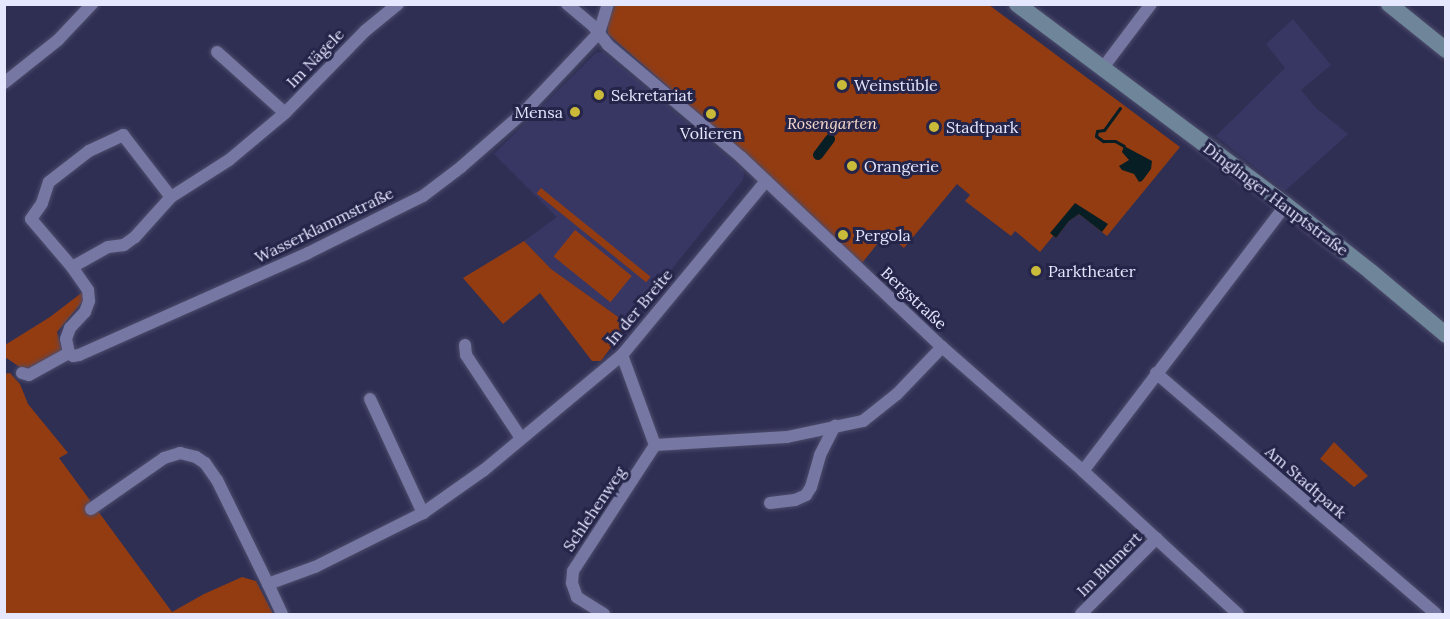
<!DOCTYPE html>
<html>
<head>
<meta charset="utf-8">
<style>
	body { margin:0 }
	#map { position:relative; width:1450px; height:619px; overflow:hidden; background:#2f2f54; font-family:Lora,serif }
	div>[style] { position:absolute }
	.built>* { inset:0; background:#383764 }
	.green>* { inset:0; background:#933c11; transform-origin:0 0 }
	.water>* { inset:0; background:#071e25 }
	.stream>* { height:3px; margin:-1.5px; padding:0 1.5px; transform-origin:1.5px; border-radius:1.5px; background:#071e25 }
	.canal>* { height:10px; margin:-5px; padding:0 5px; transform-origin:5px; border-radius:5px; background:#071e25 }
	.roads { filter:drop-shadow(0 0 2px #4d4c6c) drop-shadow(0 0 2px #4d4c6c) }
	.street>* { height:12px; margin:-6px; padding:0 6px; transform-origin:6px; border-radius:6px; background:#7677a2 }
	.secondary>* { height:16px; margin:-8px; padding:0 8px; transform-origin:8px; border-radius:8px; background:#6f869a }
	.dots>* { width:16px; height:16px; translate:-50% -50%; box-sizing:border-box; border:3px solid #252449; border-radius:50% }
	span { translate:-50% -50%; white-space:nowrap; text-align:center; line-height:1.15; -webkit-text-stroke:6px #252449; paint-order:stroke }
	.street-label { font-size:16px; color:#e5e7ff }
	.poi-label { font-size:16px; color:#e5e7ff }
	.left { translate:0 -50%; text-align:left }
	.right { translate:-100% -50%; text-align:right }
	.park-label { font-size:16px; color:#f8dace; font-style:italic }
	.frame { position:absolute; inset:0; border:6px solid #e5e7ff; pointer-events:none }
</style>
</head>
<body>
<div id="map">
	<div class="built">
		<i style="clip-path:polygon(1293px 19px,1331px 65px,1301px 90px,1316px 108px,1348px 134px,1285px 191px,1216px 136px,1285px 68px,1266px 44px)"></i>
		<i style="clip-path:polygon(603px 52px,743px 170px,744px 175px,743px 180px,628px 324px,551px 269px,524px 241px,557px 217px,494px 154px,596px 53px)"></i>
	</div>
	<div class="green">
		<i style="clip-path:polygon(615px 5px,989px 5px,1180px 147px,1107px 236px,1079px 214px,1069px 221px,1056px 238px,1053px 236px,1040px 252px,1015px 231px,1011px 236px,965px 201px,970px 195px,957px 184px,904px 248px,886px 233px,862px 263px,746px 155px,608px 34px,607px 23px)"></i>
		<i style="left:541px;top:188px;width:141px;height:7px;rotate:39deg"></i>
		<i style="left:575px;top:230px;width:73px;height:34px;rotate:39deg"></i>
		<i style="clip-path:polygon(524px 241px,551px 269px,628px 324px,601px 361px,592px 361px,540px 293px,503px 324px,463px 278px)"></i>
		<i style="clip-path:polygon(84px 291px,82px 302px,57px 332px,62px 351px,24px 370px,5px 357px,5px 345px,50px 317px)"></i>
		<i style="clip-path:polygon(10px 373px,20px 384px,28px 404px,68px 453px,59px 458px,172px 612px,204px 594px,242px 577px,256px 581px,273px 614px,5px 614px,4px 374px)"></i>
		<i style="clip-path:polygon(1334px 442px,1368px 476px,1354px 487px,1320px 459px)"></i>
	</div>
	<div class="water">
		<i style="clip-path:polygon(1124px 146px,1152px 161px,1151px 169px,1142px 181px,1139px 182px,1134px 174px,1122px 170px,1119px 166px,1129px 160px,1122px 152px)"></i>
		<i style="clip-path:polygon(1075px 203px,1108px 224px,1102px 232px,1079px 214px,1069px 221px,1056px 238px,1050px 233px)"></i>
	</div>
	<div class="stream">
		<i style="left:1120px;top:108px;width:27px;rotate:126deg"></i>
		<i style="left:1104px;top:130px;width:7px;rotate:172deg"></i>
		<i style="left:1097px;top:131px;width:5px;rotate:101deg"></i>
		<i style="left:1096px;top:136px;width:9px;rotate:36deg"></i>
		<i style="left:1103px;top:141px;width:12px"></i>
		<i style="left:1115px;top:141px;width:10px;rotate:29deg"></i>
	</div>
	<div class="canal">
		<i style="left:818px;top:155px;width:20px;rotate:-53deg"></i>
	</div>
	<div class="roads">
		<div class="street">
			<i style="left:567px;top:4px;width:35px;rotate:40deg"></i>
			<i style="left:594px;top:27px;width:23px;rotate:52deg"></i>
			<i style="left:608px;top:45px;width:175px;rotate:40.1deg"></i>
			<i style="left:742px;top:158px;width:275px;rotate:43.4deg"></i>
			<i style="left:942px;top:347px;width:188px;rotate:41.3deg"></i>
			<i style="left:1083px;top:471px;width:211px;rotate:42.7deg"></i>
			<i style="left:217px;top:52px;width:91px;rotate:41.9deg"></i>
			<i style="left:1102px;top:69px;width:81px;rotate:-53deg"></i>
			<i style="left:4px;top:83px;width:69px;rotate:-38.5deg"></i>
			<i style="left:58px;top:40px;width:50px;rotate:-46.6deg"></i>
			<i style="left:171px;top:197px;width:69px;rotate:-32.5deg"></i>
			<i style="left:229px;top:160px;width:73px;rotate:-40deg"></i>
			<i style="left:285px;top:113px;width:115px;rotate:-45.7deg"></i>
			<i style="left:365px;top:31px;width:43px;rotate:-39.3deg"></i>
			<i style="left:465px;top:345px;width:10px;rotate:84deg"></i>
			<i style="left:466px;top:355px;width:100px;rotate:56.5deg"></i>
			<i style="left:69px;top:353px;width:14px;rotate:-102deg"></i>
			<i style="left:66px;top:339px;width:12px;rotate:-70deg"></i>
			<i style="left:70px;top:328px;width:22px;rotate:-47deg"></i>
			<i style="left:85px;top:312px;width:12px;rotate:-70deg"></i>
			<i style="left:89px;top:301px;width:11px;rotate:-95deg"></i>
			<i style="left:88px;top:290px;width:28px;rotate:-125deg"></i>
			<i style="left:72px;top:267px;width:63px;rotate:-130.5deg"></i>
			<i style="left:31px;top:219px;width:19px;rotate:-55deg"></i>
			<i style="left:42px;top:203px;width:22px;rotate:-72deg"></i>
			<i style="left:49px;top:182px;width:51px;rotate:-37.8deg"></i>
			<i style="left:89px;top:151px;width:38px;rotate:-25deg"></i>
			<i style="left:123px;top:135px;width:78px;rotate:52.3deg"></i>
			<i style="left:171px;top:197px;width:54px;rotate:132deg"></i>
			<i style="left:135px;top:237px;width:14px;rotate:144deg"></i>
			<i style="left:124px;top:245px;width:16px;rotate:173deg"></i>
			<i style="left:108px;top:247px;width:41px;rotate:150.9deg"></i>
			<i style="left:622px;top:355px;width:96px;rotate:69.9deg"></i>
			<i style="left:22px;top:373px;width:7px;rotate:16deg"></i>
			<i style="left:29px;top:375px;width:46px;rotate:-28.8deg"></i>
			<i style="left:69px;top:353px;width:5px;rotate:37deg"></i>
			<i style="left:73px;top:356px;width:6px;rotate:-9deg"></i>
			<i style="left:79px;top:355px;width:251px;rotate:-24deg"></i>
			<i style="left:308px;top:253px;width:128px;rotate:-26.4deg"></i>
			<i style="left:423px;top:196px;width:48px;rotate:-37.3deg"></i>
			<i style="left:461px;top:167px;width:82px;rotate:-41.1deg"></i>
			<i style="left:523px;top:113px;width:110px;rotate:-46.5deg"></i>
			<i style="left:599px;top:33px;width:30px;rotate:-73deg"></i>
			<i style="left:1156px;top:373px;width:369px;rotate:40.7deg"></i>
			<i style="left:370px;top:399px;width:126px;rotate:65.1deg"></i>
			<i style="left:1083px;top:471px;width:335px;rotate:-52.7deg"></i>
			<i style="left:770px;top:503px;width:25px;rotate:-7deg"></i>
			<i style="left:795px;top:500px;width:12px;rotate:-24deg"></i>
			<i style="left:806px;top:495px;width:9px;rotate:-58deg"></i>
			<i style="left:811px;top:487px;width:33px;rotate:-74deg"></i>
			<i style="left:820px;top:455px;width:33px;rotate:-63deg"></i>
			<i style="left:91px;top:509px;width:89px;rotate:-34.9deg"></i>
			<i style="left:164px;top:458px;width:17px;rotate:-17deg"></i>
			<i style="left:180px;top:453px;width:16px;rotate:14deg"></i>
			<i style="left:196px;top:457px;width:11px;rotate:34deg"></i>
			<i style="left:205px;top:463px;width:21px;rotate:55deg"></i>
			<i style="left:217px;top:480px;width:116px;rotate:63.9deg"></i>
			<i style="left:282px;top:614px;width:33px;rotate:-115deg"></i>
			<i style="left:268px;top:584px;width:50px;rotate:-19.9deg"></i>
			<i style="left:315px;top:567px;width:121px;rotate:-26.6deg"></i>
			<i style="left:423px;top:513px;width:75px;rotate:-35.2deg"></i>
			<i style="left:484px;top:470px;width:180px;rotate:-39.8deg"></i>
			<i style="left:622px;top:355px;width:226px;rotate:-50.4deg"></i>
			<i style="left:604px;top:614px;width:32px;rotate:-148deg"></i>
			<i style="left:577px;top:597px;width:15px;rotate:-110deg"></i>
			<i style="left:572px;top:583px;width:12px;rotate:-85deg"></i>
			<i style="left:573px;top:571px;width:150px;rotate:-56.9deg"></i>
			<i style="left:655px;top:445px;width:132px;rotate:-3.5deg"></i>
			<i style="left:787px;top:437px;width:78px;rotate:-11.9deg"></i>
			<i style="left:863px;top:421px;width:43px;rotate:-38.5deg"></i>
			<i style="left:897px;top:394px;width:65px;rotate:-46.2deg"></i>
			<i style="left:1081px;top:614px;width:107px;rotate:-45deg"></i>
		</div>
		<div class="secondary">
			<i style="left:1017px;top:4px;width:336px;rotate:36.8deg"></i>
			<i style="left:1286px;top:205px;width:108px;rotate:38.2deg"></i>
			<i style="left:1371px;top:272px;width:98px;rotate:40deg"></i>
			<i style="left:1389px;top:4px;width:73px;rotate:38.9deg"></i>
		</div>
	</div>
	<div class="dots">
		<i style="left:842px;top:85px;background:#c9ba3a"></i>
		<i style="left:599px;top:95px;background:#c9ba3a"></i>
		<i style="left:575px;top:112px;background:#c9ba3a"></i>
		<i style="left:711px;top:114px;background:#c9ba3a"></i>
		<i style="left:934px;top:127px;background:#c9ba3a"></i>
		<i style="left:852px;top:166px;background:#c9ba3a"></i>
		<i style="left:843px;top:235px;background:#c9ba3a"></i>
		<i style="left:1036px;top:271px;background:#c9ba3a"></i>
	</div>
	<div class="street-label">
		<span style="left:315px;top:58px;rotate:-46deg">Im Nägele</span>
		<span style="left:1276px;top:199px;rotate:37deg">Dinglinger Hauptstraße</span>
		<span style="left:324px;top:225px;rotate:-26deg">Wasserklammstraße</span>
		<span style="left:914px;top:298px;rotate:43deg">Bergstraße</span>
		<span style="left:639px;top:307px;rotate:-50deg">In der Breite</span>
		<span style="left:1306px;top:482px;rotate:41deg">Am Stadtpark</span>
		<span style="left:594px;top:509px;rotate:-56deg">Schlehenweg</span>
		<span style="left:1109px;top:564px;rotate:-45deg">Im Blumert</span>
	</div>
	<div class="poi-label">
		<span class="left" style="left:854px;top:85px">Weinstüble</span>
		<span class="left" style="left:611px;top:95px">Sekretariat</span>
		<span class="right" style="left:563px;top:112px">Mensa</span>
		<span class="left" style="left:946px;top:127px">Stadtpark</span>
		<span style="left:711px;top:133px">Volieren</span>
		<span class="left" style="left:864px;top:166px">Orangerie</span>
		<span class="left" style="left:855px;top:235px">Pergola</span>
		<span class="left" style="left:1048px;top:271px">Parktheater</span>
	</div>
	<div class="park-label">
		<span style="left:832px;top:123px">Rosengarten</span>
	</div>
	<div class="frame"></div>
</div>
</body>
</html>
